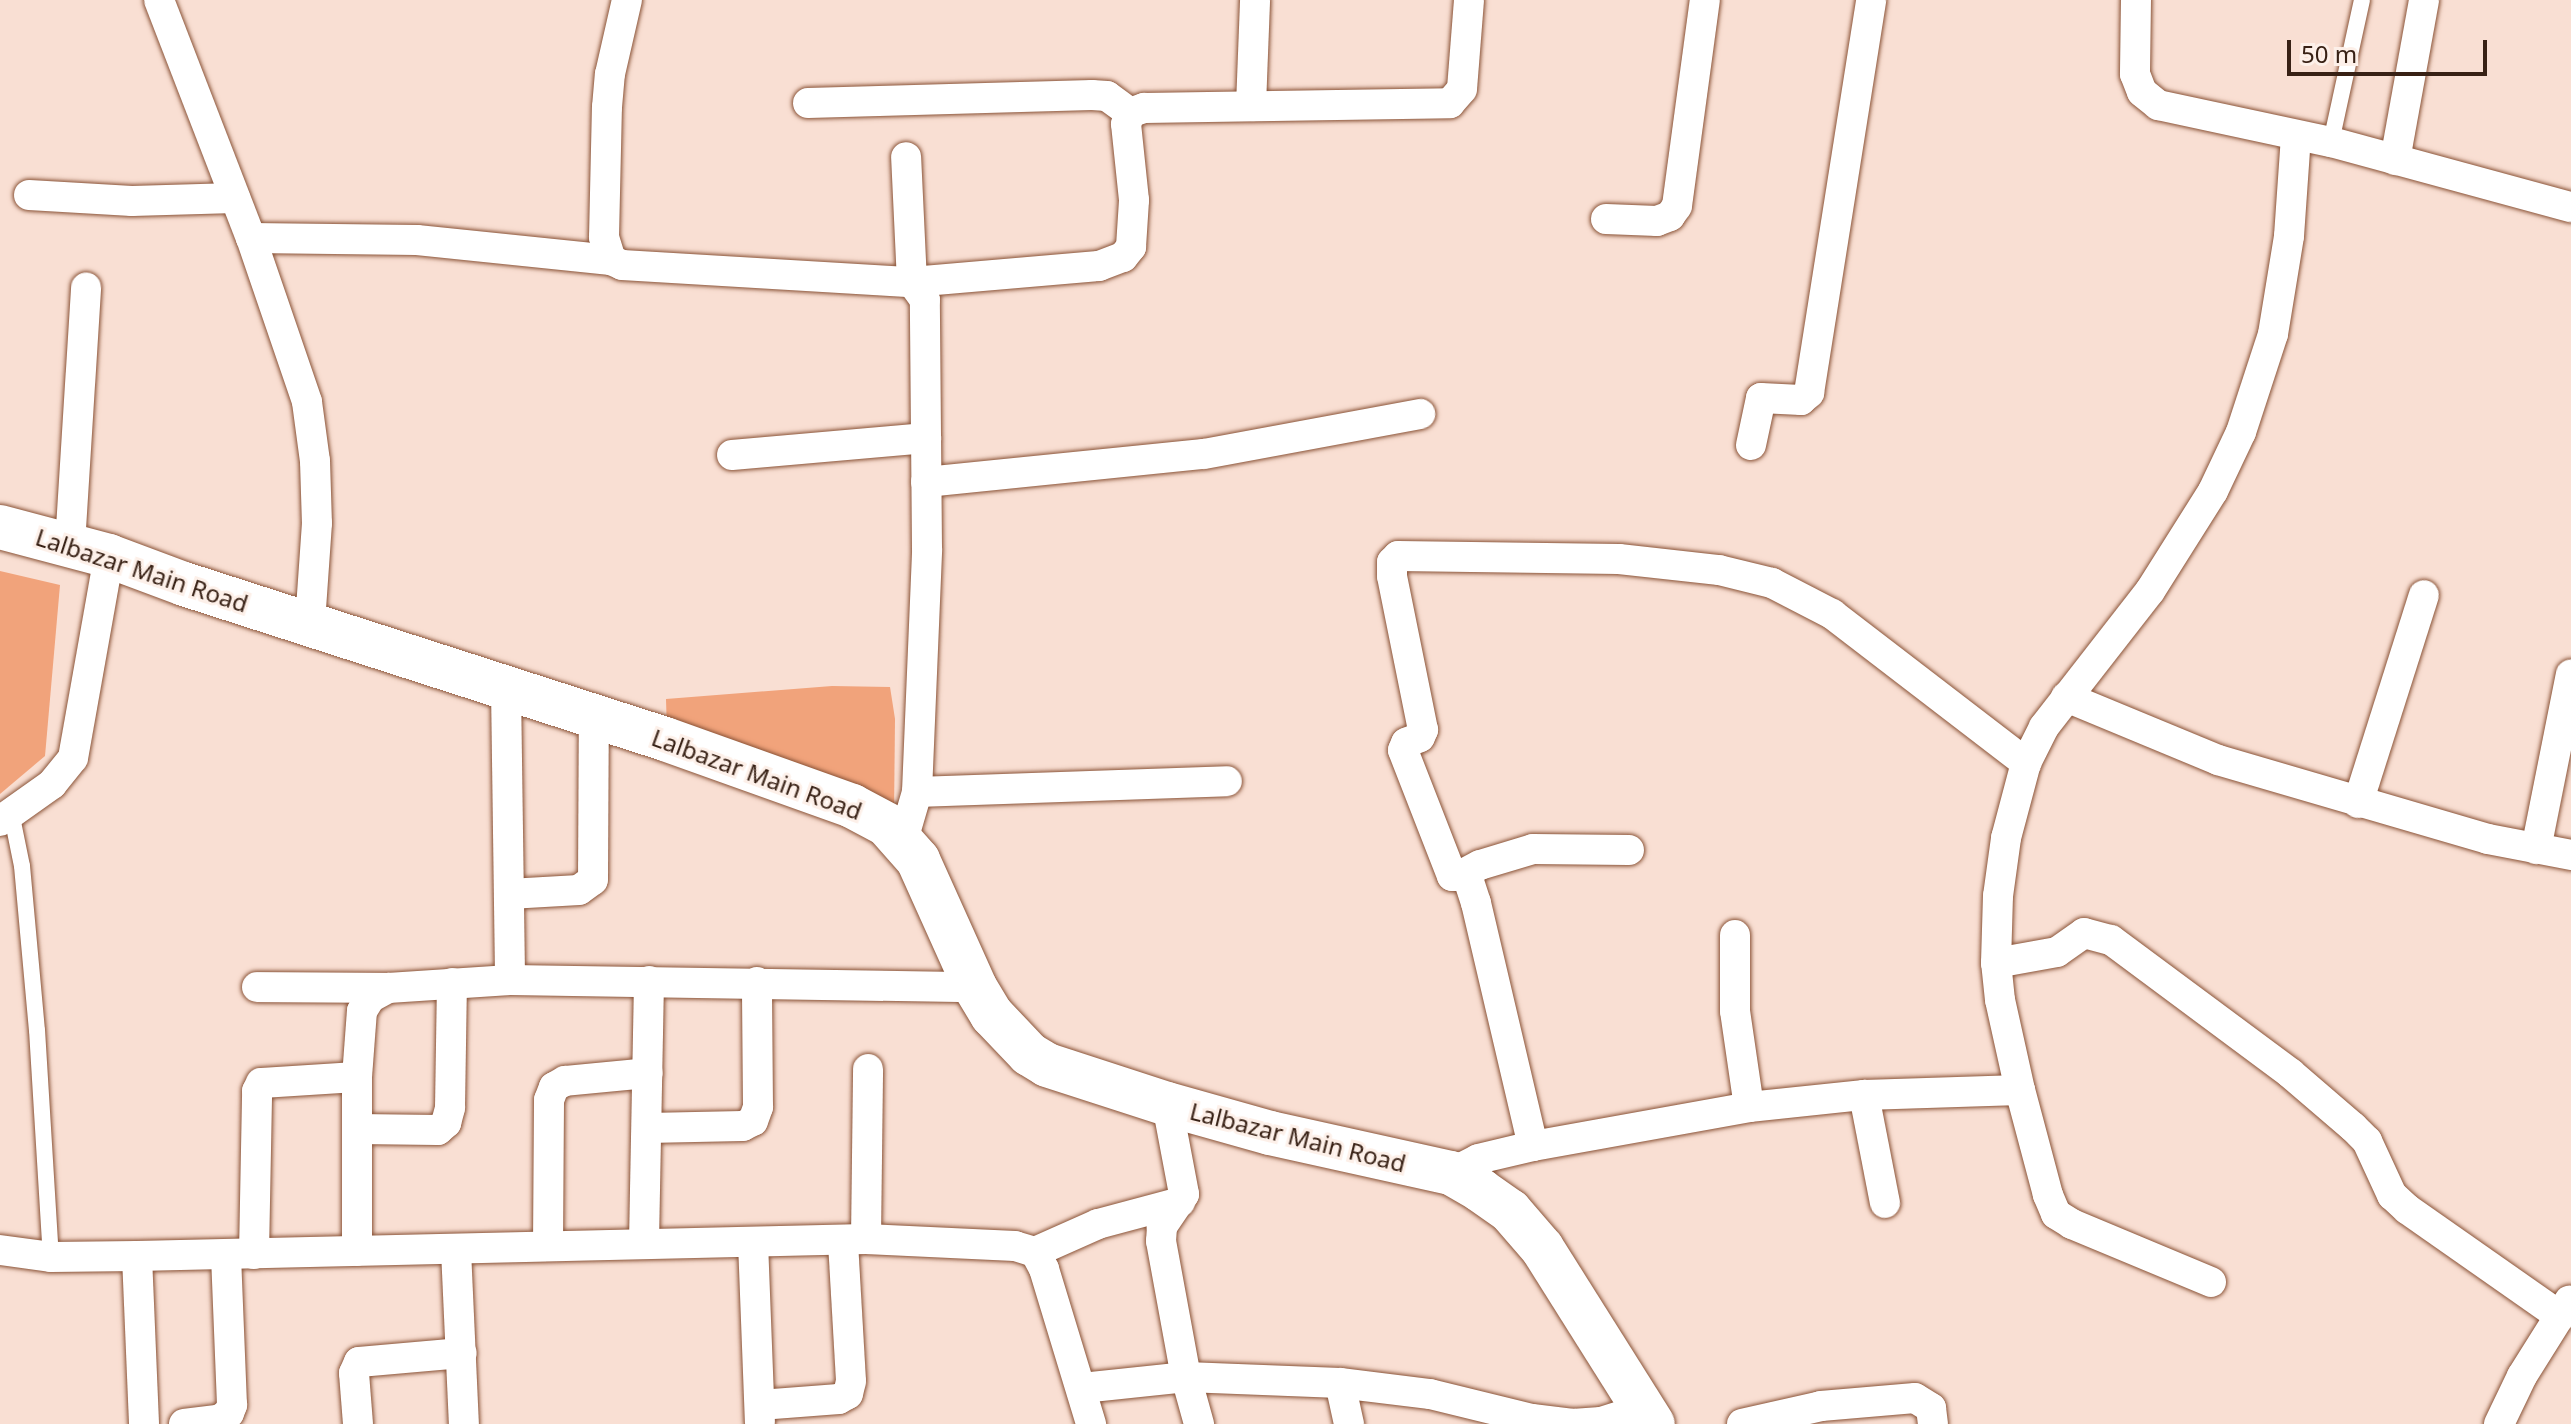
<!DOCTYPE html>
<html>
<head>
<meta charset="utf-8">
<style>
	body { margin:0 }
	#map { position:relative; width:2571px; height:1424px; overflow:hidden; background:#f9dfd3; font-family:"Noto Sans",sans-serif }
	div>[style] { position:absolute }
	.green>* { inset:0; background:#f1a37b }
	.roads { filter:drop-shadow(0 0 2px #8a5337) drop-shadow(0 0 2px #8a5337) }
	.service>* { height:16px; margin:-8px; padding:0 8px; transform-origin:8px; border-radius:8px; background:#fff }
	.minor>* { height:30px; margin:-15px; padding:0 15px; transform-origin:15px; border-radius:15px; background:#fff }
	.secondary>* { height:44px; margin:-22px; padding:0 22px; transform-origin:22px; border-radius:22px; background:#fff }
	span { translate:-50% -50%; white-space:nowrap; text-align:center; line-height:1.15; -webkit-text-stroke:6px #fdf0e9; paint-order:stroke }
	.street-label { font-size:24px; color:#382115 }
	.scale { position:absolute; left:2287px; top:40px; width:200px; height:36px; box-sizing:border-box; border:4px solid #382115; border-top:0; padding-left:10px; font-size:24px; line-height:28px; white-space:nowrap; color:#382115; -webkit-text-stroke:6px #fdf0e9; paint-order:stroke }
</style>
</head>
<body>
<div id="map">
	<div class="green">
		<i style="clip-path:polygon(0 571px,60px 585px,45px 756px,0 794px)"></i>
		<i style="clip-path:polygon(832px 686px,890px 687px,895px 719px,894px 815px,667px 732px,666px 699px)"></i>
	</div>
	<div class="roads">
		<div class="service">
			<i style="left:2331px;top:142px;width:145px;rotate:-77.7deg"></i>
			<i style="left:11px;top:812px;width:55px;rotate:78.5deg"></i>
			<i style="left:22px;top:866px;width:165px;rotate:84.8deg"></i>
			<i style="left:37px;top:1030px;width:227px;rotate:86.5deg"></i>
		</div>
		<div class="minor">
			<i style="left:159px;top:0;width:255px;rotate:68.9deg"></i>
			<i style="left:251px;top:238px;width:173px;rotate:71.1deg"></i>
			<i style="left:307px;top:402px;width:60px;rotate:82.3deg"></i>
			<i style="left:315px;top:461px;width:62px;rotate:88.2deg"></i>
			<i style="left:317px;top:523px;width:100px;rotate:94deg"></i>
			<i style="left:2136px;top:0;width:74px;rotate:90.8deg"></i>
			<i style="left:2135px;top:74px;width:19px;rotate:69deg"></i>
			<i style="left:2142px;top:92px;width:21px;rotate:39deg"></i>
			<i style="left:2158px;top:105px;width:177px;rotate:12.1deg"></i>
			<i style="left:2331px;top:142px;width:249px;rotate:15.2deg"></i>
			<i style="left:808px;top:103px;width:284px;rotate:-1.6deg"></i>
			<i style="left:1092px;top:95px;width:15px;rotate:4deg"></i>
			<i style="left:1107px;top:96px;width:29px;rotate:36deg"></i>
			<i style="left:1251px;top:106px;width:106px;rotate:-87.8deg"></i>
			<i style="left:2395px;top:160px;width:163px;rotate:-79.7deg"></i>
			<i style="left:29px;top:195px;width:103px;rotate:3.3deg"></i>
			<i style="left:132px;top:201px;width:103px;rotate:-1.7deg"></i>
			<i style="left:1606px;top:219px;width:51px;rotate:2.2deg"></i>
			<i style="left:1657px;top:221px;width:14px;rotate:-21deg"></i>
			<i style="left:1670px;top:216px;width:12px;rotate:-55deg"></i>
			<i style="left:1677px;top:206px;width:208px;rotate:-82.3deg"></i>
			<i style="left:251px;top:238px;width:166px;rotate:0.7deg"></i>
			<i style="left:417px;top:240px;width:195px;rotate:5.9deg"></i>
			<i style="left:611px;top:260px;width:12px;rotate:24deg"></i>
			<i style="left:622px;top:265px;width:290px;rotate:3.4deg"></i>
			<i style="left:912px;top:282px;width:188px;rotate:-4.9deg"></i>
			<i style="left:1099px;top:266px;width:26px;rotate:-21deg"></i>
			<i style="left:1123px;top:257px;width:13px;rotate:-51deg"></i>
			<i style="left:1131px;top:247px;width:47px;rotate:-86.3deg"></i>
			<i style="left:1134px;top:200px;width:76px;rotate:-96deg"></i>
			<i style="left:1126px;top:124px;width:12px;rotate:-70deg"></i>
			<i style="left:1130px;top:113px;width:15px;rotate:-20deg"></i>
			<i style="left:1144px;top:108px;width:306px;rotate:-0.9deg"></i>
			<i style="left:1450px;top:103px;width:18px;rotate:-49deg"></i>
			<i style="left:1462px;top:89px;width:89px;rotate:-85.5deg"></i>
			<i style="left:611px;top:260px;width:24px;rotate:-107deg"></i>
			<i style="left:604px;top:237px;width:130px;rotate:-88.7deg"></i>
			<i style="left:607px;top:107px;width:33px;rotate:-85deg"></i>
			<i style="left:610px;top:74px;width:76px;rotate:-77.1deg"></i>
			<i style="left:1751px;top:445px;width:48px;rotate:-78deg"></i>
			<i style="left:1761px;top:398px;width:40px;rotate:2.9deg"></i>
			<i style="left:1801px;top:400px;width:11px;rotate:-41deg"></i>
			<i style="left:1809px;top:393px;width:398px;rotate:-81deg"></i>
			<i style="left:732px;top:455px;width:195px;rotate:-5deg"></i>
			<i style="left:926px;top:482px;width:279px;rotate:-5.8deg"></i>
			<i style="left:1204px;top:454px;width:220px;rotate:-10.5deg"></i>
			<i style="left:70px;top:544px;width:257px;rotate:-86.4deg"></i>
			<i style="left:506px;top:688px;width:292px;rotate:89.2deg"></i>
			<i style="left:2066px;top:697px;width:165px;rotate:22.5deg"></i>
			<i style="left:2218px;top:760px;width:281px;rotate:16.3deg"></i>
			<i style="left:2488px;top:839px;width:85px;rotate:10.9deg"></i>
			<i style="left:917px;top:792px;width:310px;rotate:-2deg"></i>
			<i style="left:2358px;top:803px;width:218px;rotate:-72.4deg"></i>
			<i style="left:0;top:821px;width:64px;rotate:-35.4deg"></i>
			<i style="left:52px;top:784px;width:33px;rotate:-51deg"></i>
			<i style="left:73px;top:758px;width:205px;rotate:-79.9deg"></i>
			<i style="left:903px;top:840px;width:50px;rotate:-73.7deg"></i>
			<i style="left:917px;top:792px;width:243px;rotate:-87.6deg"></i>
			<i style="left:927px;top:549px;width:249px;rotate:-90.5deg"></i>
			<i style="left:925px;top:300px;width:22px;rotate:-126deg"></i>
			<i style="left:912px;top:282px;width:125px;rotate:-92.7deg"></i>
			<i style="left:2536px;top:849px;width:178px;rotate:-78.7deg"></i>
			<i style="left:1463px;top:874px;width:19px;rotate:-28deg"></i>
			<i style="left:1480px;top:865px;width:55px;rotate:-16.8deg"></i>
			<i style="left:1533px;top:849px;width:96px;rotate:0.6deg"></i>
			<i style="left:509px;top:894px;width:70px;rotate:-3.3deg"></i>
			<i style="left:579px;top:890px;width:17px;rotate:-36deg"></i>
			<i style="left:593px;top:880px;width:164px;rotate:-89.7deg"></i>
			<i style="left:1735px;top:935px;width:76px;rotate:90deg"></i>
			<i style="left:1735px;top:1011px;width:97px;rotate:81.7deg"></i>
			<i style="left:1996px;top:963px;width:62px;rotate:-10.2deg"></i>
			<i style="left:2057px;top:952px;width:33px;rotate:-35deg"></i>
			<i style="left:2084px;top:933px;width:28px;rotate:15deg"></i>
			<i style="left:2111px;top:940px;width:223px;rotate:36.6deg"></i>
			<i style="left:2290px;top:1073px;width:83px;rotate:40.6deg"></i>
			<i style="left:2353px;top:1127px;width:20px;rotate:45deg"></i>
			<i style="left:2367px;top:1141px;width:60px;rotate:65.2deg"></i>
			<i style="left:2392px;top:1195px;width:21px;rotate:43deg"></i>
			<i style="left:2407px;top:1209px;width:187px;rotate:35deg"></i>
			<i style="left:257px;top:987px;width:131px;rotate:0.4deg"></i>
			<i style="left:1864px;top:1095px;width:110px;rotate:79deg"></i>
			<i style="left:1167px;top:1104px;width:92px;rotate:79.3deg"></i>
			<i style="left:1184px;top:1194px;width:40px;rotate:124deg"></i>
			<i style="left:1162px;top:1227px;width:14px;rotate:94deg"></i>
			<i style="left:1161px;top:1241px;width:138px;rotate:79.6deg"></i>
			<i style="left:1186px;top:1377px;width:49px;rotate:74.5deg"></i>
			<i style="left:647px;top:1128px;width:96px;rotate:-1.2deg"></i>
			<i style="left:743px;top:1126px;width:11px;rotate:-27deg"></i>
			<i style="left:753px;top:1121px;width:15px;rotate:-70deg"></i>
			<i style="left:758px;top:1107px;width:125px;rotate:-90.5deg"></i>
			<i style="left:357px;top:1129px;width:81px;rotate:0.7deg"></i>
			<i style="left:438px;top:1130px;width:11px;rotate:-41deg"></i>
			<i style="left:446px;top:1123px;width:16px;rotate:-75deg"></i>
			<i style="left:450px;top:1108px;width:125px;rotate:-89.1deg"></i>
			<i style="left:1533px;top:1146px;width:250px;rotate:-103.2deg"></i>
			<i style="left:1476px;top:903px;width:28px;rotate:-108deg"></i>
			<i style="left:1467px;top:876px;width:15px;rotate:180deg"></i>
			<i style="left:1452px;top:876px;width:135px;rotate:-111.3deg"></i>
			<i style="left:1403px;top:750px;width:8px;rotate:-67deg"></i>
			<i style="left:1406px;top:743px;width:15px;rotate:-23deg"></i>
			<i style="left:1420px;top:737px;width:8px;rotate:-67deg"></i>
			<i style="left:1423px;top:730px;width:157px;rotate:-101.4deg"></i>
			<i style="left:1392px;top:576px;width:14px;rotate:-90deg"></i>
			<i style="left:1392px;top:562px;width:8px;rotate:-45deg"></i>
			<i style="left:1398px;top:556px;width:221px;rotate:0.8deg"></i>
			<i style="left:1619px;top:559px;width:101px;rotate:6.3deg"></i>
			<i style="left:1719px;top:570px;width:55px;rotate:13.8deg"></i>
			<i style="left:1772px;top:583px;width:68px;rotate:27.3deg"></i>
			<i style="left:1832px;top:614px;width:245px;rotate:37.5deg"></i>
			<i style="left:1451px;top:1173px;width:30px;rotate:-27deg"></i>
			<i style="left:1478px;top:1159px;width:57px;rotate:-13.3deg"></i>
			<i style="left:1533px;top:1146px;width:219px;rotate:-10.2deg"></i>
			<i style="left:1749px;top:1107px;width:116px;rotate:-6deg"></i>
			<i style="left:1864px;top:1095px;width:156px;rotate:-1.8deg"></i>
			<i style="left:866px;top:1239px;width:170px;rotate:-89.3deg"></i>
			<i style="left:644px;top:1242px;width:261px;rotate:-88.9deg"></i>
			<i style="left:753px;top:1242px;width:180px;rotate:87.8deg"></i>
			<i style="left:548px;top:1246px;width:146px;rotate:-89.6deg"></i>
			<i style="left:549px;top:1100px;width:14px;rotate:-69deg"></i>
			<i style="left:554px;top:1087px;width:13px;rotate:-29deg"></i>
			<i style="left:565px;top:1081px;width:83px;rotate:-5.5deg"></i>
			<i style="left:0;top:1250px;width:51px;rotate:7.8deg"></i>
			<i style="left:51px;top:1257px;width:86px;rotate:-0.7deg"></i>
			<i style="left:137px;top:1256px;width:729px;rotate:-1.34deg"></i>
			<i style="left:866px;top:1239px;width:149px;rotate:2.7deg"></i>
			<i style="left:1015px;top:1246px;width:21px;rotate:17deg"></i>
			<i style="left:1035px;top:1252px;width:19px;rotate:62deg"></i>
			<i style="left:1044px;top:1269px;width:162px;rotate:73.1deg"></i>
			<i style="left:456px;top:1250px;width:174px;rotate:87.4deg"></i>
			<i style="left:357px;top:1251px;width:174px;rotate:-90deg"></i>
			<i style="left:357px;top:1077px;width:66px;rotate:-85.7deg"></i>
			<i style="left:362px;top:1011px;width:15px;rotate:-58deg"></i>
			<i style="left:370px;top:998px;width:21px;rotate:-29deg"></i>
			<i style="left:388px;top:988px;width:122px;rotate:-3.8deg"></i>
			<i style="left:510px;top:980px;width:465px;rotate:0.9deg"></i>
			<i style="left:1035px;top:1252px;width:69px;rotate:-24deg"></i>
			<i style="left:1098px;top:1224px;width:85px;rotate:-15deg"></i>
			<i style="left:254px;top:1254px;width:163px;rotate:-88.9deg"></i>
			<i style="left:257px;top:1091px;width:9px;rotate:-63deg"></i>
			<i style="left:261px;top:1083px;width:96px;rotate:-3.6deg"></i>
			<i style="left:137px;top:1256px;width:168px;rotate:87.6deg"></i>
			<i style="left:2211px;top:1282px;width:151px;rotate:-157.4deg"></i>
			<i style="left:2072px;top:1224px;width:19px;rotate:-148deg"></i>
			<i style="left:2056px;top:1214px;width:21px;rotate:-113deg"></i>
			<i style="left:2048px;top:1195px;width:109px;rotate:-104.9deg"></i>
			<i style="left:2020px;top:1090px;width:92px;rotate:-102.5deg"></i>
			<i style="left:2000px;top:1000px;width:37px;rotate:-96deg"></i>
			<i style="left:1996px;top:963px;width:67px;rotate:-88.3deg"></i>
			<i style="left:1998px;top:896px;width:59px;rotate:-82.1deg"></i>
			<i style="left:2006px;top:838px;width:78px;rotate:-75.1deg"></i>
			<i style="left:2026px;top:763px;width:40px;rotate:-63.4deg"></i>
			<i style="left:2044px;top:727px;width:172px;rotate:-52.1deg"></i>
			<i style="left:2150px;top:591px;width:118px;rotate:-57.8deg"></i>
			<i style="left:2213px;top:491px;width:65px;rotate:-64.6deg"></i>
			<i style="left:2241px;top:432px;width:103px;rotate:-71.9deg"></i>
			<i style="left:2273px;top:334px;width:99px;rotate:-80.7deg"></i>
			<i style="left:2289px;top:236px;width:101px;rotate:-86deg"></i>
			<i style="left:1340px;top:1383px;width:42px;rotate:77.6deg"></i>
			<i style="left:1082px;top:1388px;width:105px;rotate:-6deg"></i>
			<i style="left:1186px;top:1377px;width:154px;rotate:2.2deg"></i>
			<i style="left:1340px;top:1383px;width:91px;rotate:7deg"></i>
			<i style="left:1430px;top:1394px;width:105px;rotate:13.8deg"></i>
			<i style="left:1532px;top:1419px;width:39px;rotate:7deg"></i>
			<i style="left:1571px;top:1424px;width:30px;rotate:-4deg"></i>
			<i style="left:1601px;top:1422px;width:43px;rotate:-17.6deg"></i>
			<i style="left:760px;top:1405px;width:79px;rotate:-4.3deg"></i>
			<i style="left:839px;top:1399px;width:10px;rotate:-29deg"></i>
			<i style="left:848px;top:1394px;width:13px;rotate:-77deg"></i>
			<i style="left:851px;top:1381px;width:140px;rotate:-93.3deg"></i>
			<i style="left:184px;top:1424px;width:35px;rotate:-7deg"></i>
			<i style="left:219px;top:1420px;width:12px;rotate:-35deg"></i>
			<i style="left:229px;top:1413px;width:9px;rotate:-69deg"></i>
			<i style="left:232px;top:1405px;width:150px;rotate:-92.3deg"></i>
			<i style="left:358px;top:1424px;width:51px;rotate:-94.5deg"></i>
			<i style="left:354px;top:1373px;width:12px;rotate:-66deg"></i>
			<i style="left:359px;top:1362px;width:103px;rotate:-5deg"></i>
			<i style="left:1742px;top:1424px;width:81px;rotate:-12.8deg"></i>
			<i style="left:1821px;top:1406px;width:94px;rotate:-4.9deg"></i>
			<i style="left:1915px;top:1398px;width:19px;rotate:32deg"></i>
			<i style="left:1931px;top:1408px;width:16px;rotate:83deg"></i>
			<i style="left:2499px;top:1424px;width:53px;rotate:-64.4deg"></i>
			<i style="left:2522px;top:1376px;width:89px;rotate:-57.9deg"></i>
		</div>
		<div class="secondary">
			<i style="left:0;top:527px;width:113px;rotate:14.9deg"></i>
			<i style="left:109px;top:556px;width:80px;rotate:20.5deg"></i>
			<i style="left:184px;top:584px;width:505px;rotate:17.86deg"></i>
			<i style="left:665px;top:739px;width:199px;rotate:19.7deg"></i>
			<i style="left:852px;top:806px;width:40px;rotate:28deg"></i>
			<i style="left:887px;top:825px;width:47px;rotate:48.5deg"></i>
			<i style="left:918px;top:860px;width:139px;rotate:65.8deg"></i>
			<i style="left:975px;top:987px;width:33px;rotate:59deg"></i>
			<i style="left:992px;top:1015px;width:54px;rotate:46.5deg"></i>
			<i style="left:1029px;top:1054px;width:21px;rotate:31deg"></i>
			<i style="left:1047px;top:1065px;width:126px;rotate:18deg"></i>
			<i style="left:1167px;top:1104px;width:107px;rotate:15.7deg"></i>
			<i style="left:1270px;top:1133px;width:185px;rotate:12.5deg"></i>
			<i style="left:1451px;top:1173px;width:34px;rotate:30deg"></i>
			<i style="left:1480px;top:1190px;width:37px;rotate:35deg"></i>
			<i style="left:1510px;top:1211px;width:49px;rotate:49.1deg"></i>
			<i style="left:1542px;top:1248px;width:208px;rotate:57.8deg"></i>
		</div>
	</div>
	<div class="street-label">
		<span style="left:142px;top:570px;rotate:18deg">Lalbazar Main Road</span>
		<span style="left:757px;top:774px;rotate:20deg">Lalbazar Main Road</span>
		<span style="left:1298px;top:1137px;rotate:14deg">Lalbazar Main Road</span>
	</div>
	<div class="scale">50 m</div>
</div>
</body>
</html>
